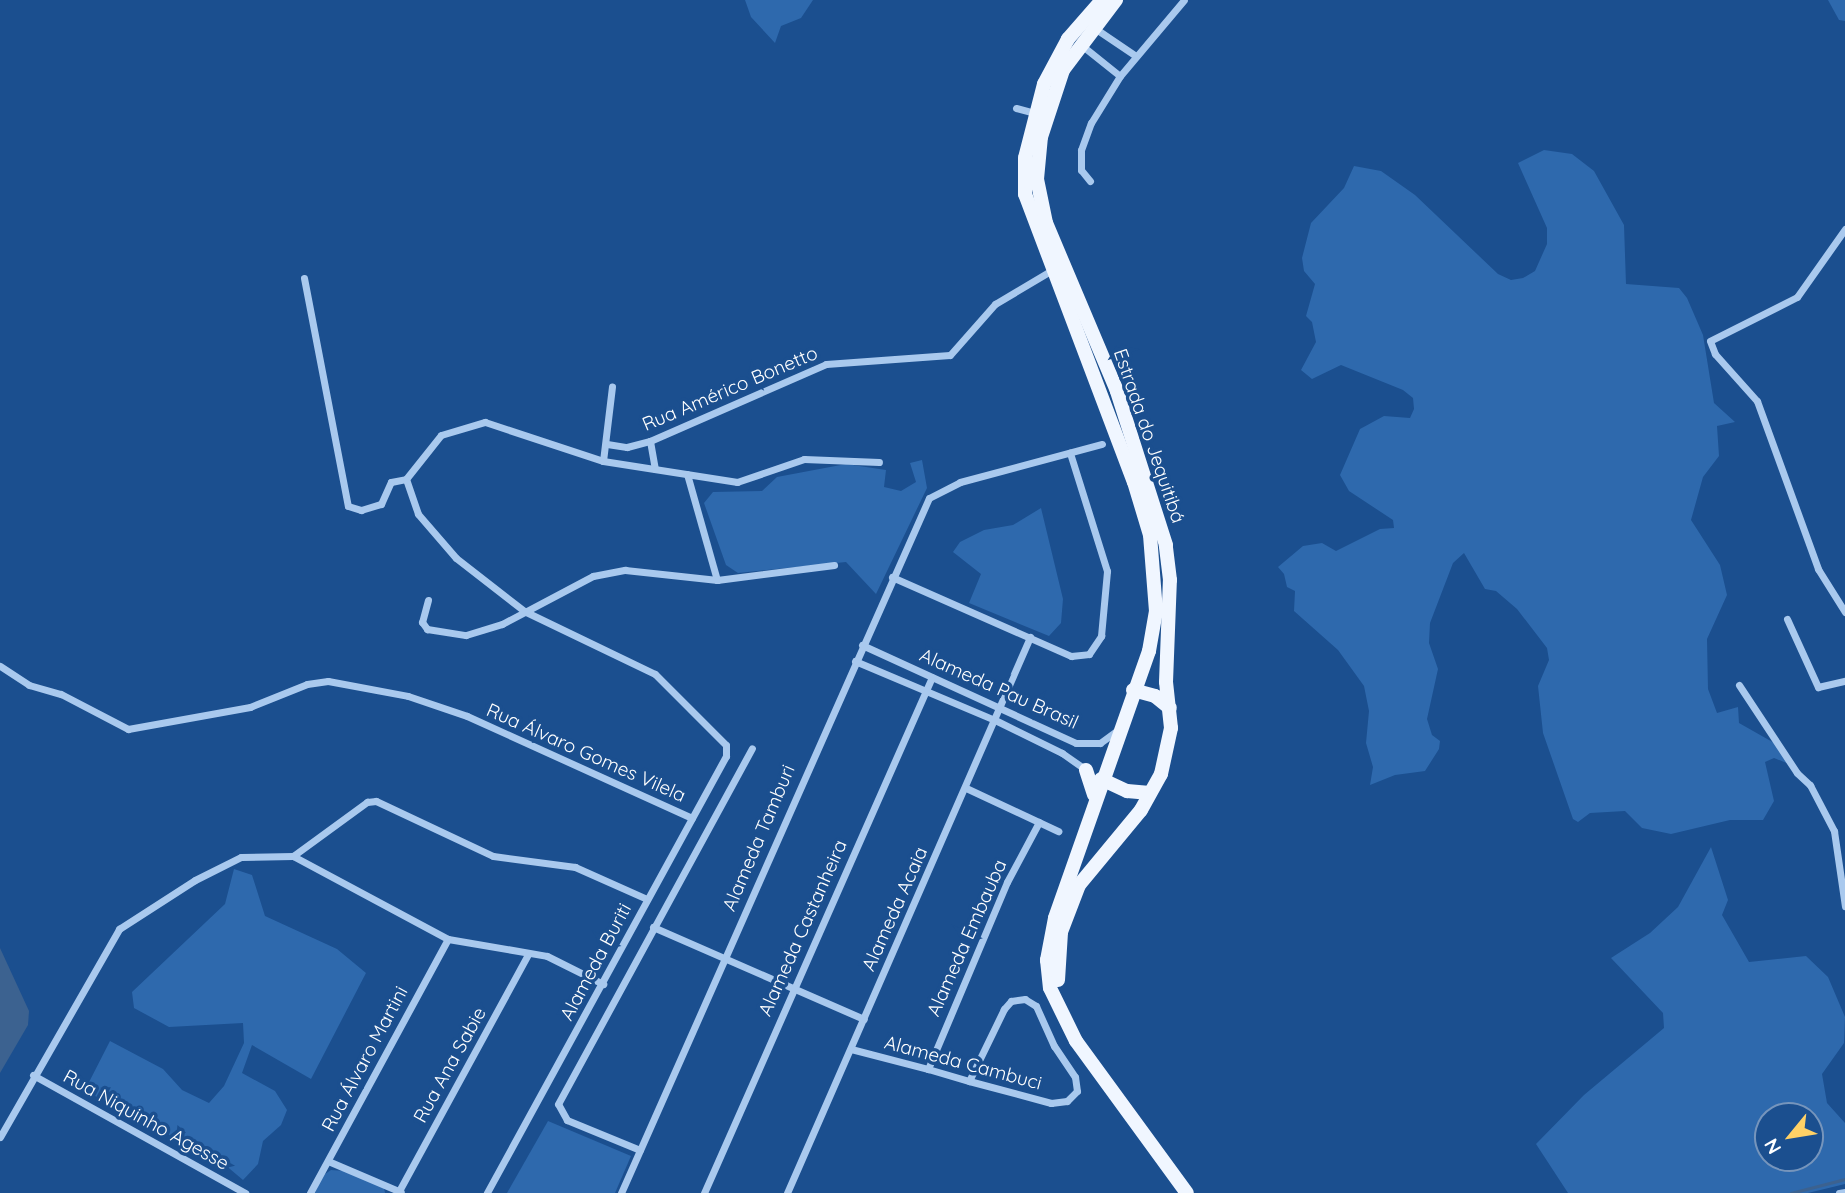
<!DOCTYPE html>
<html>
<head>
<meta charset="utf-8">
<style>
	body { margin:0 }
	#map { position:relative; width:1845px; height:1193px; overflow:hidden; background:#1b4f8f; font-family:Quicksand,sans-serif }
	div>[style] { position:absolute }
	.green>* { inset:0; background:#2e69ad }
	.water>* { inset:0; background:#3c6290 }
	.stream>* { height:2.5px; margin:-1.25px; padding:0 1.25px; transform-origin:1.25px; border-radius:1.25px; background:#3c6290 }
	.street>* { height:7px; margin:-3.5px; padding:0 3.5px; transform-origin:3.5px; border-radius:3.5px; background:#a9c9ee }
	.primary>* { height:14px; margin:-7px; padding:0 7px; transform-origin:7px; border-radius:7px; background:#f0f6ff }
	span { translate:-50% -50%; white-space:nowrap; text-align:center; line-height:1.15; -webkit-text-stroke:7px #1b4f8f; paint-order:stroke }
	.street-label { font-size:19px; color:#fff }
	.north { position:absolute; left:1754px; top:1102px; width:70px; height:70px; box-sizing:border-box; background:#1b4f8f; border:2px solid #7695bc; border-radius:50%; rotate:240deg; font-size:19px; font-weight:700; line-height:28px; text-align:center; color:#fff }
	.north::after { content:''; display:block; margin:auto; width:24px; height:32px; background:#ffd166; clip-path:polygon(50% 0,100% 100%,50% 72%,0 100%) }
</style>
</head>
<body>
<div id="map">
	<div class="green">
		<i style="clip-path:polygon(745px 0,813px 0,801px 18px,781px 26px,775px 43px,751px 17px)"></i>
		<i style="clip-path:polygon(1828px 0,1845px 0,1845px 21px,1839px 20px)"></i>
		<i style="clip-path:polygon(1544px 150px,1572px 154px,1594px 171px,1624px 225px,1626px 284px,1679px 288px,1687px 298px,1703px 335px,1714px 403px,1735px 422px,1717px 426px,1719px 456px,1703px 477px,1691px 520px,1720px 565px,1727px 595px,1707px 639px,1708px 689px,1717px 713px,1738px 707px,1739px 723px,1783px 748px,1794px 766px,1774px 758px,1765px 762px,1774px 801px,1763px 820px,1730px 820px,1671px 834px,1642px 828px,1625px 811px,1590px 813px,1578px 822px,1573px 819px,1543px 733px,1538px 686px,1549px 660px,1547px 648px,1517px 609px,1496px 591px,1485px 589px,1464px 553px,1453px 563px,1430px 623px,1429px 643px,1438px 669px,1427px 719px,1432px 735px,1440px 741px,1439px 749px,1425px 771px,1395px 775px,1370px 785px,1373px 767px,1366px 743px,1369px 711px,1364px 686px,1338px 650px,1294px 611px,1295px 591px,1287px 587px,1284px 574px,1278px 567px,1303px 546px,1322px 543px,1336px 551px,1380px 529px,1394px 528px,1393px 520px,1349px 491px,1340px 475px,1360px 429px,1384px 416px,1410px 418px,1414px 409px,1413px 398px,1403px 390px,1341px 365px,1312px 379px,1301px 370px,1316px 342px,1312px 322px,1306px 316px,1315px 284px,1304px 271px,1302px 258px,1311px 223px,1344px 188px,1354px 166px,1381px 171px,1415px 195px,1498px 274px,1511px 280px,1523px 278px,1535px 271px,1547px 244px,1547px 228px,1518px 163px)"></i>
		<i style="clip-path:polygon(922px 460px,927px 488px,876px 594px,846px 562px,738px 573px,726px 565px,704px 503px,713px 492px,762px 491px,777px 477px,846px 464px,886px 470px,884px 487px,901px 491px,916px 482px,910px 463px)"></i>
		<i style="clip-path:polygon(1041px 508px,1063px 599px,1061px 623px,1049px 636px,969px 603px,981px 574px,953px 552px,960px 542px,984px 530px,1013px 525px)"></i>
		<i style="clip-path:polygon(evenodd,1711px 847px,1728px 900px,1722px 915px,1749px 962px,1806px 956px,1828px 977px,1845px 1017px,1844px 1043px,1822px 1074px,1827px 1103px,1845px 1123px,1845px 1184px,1808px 1193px,1568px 1193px,1536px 1144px,1584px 1095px,1664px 1028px,1663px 1013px,1611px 958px,1650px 933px,1678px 907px,1711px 847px,1768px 1116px,1810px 1116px,1810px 1158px,1768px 1158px,1768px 1116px)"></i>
		<i style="clip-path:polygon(234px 869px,252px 875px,265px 916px,337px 949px,366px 973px,311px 1079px,252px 1045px,242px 1073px,275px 1091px,287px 1110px,281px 1125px,263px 1141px,258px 1164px,243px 1180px,198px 1142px,156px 1132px,85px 1090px,110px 1041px,163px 1069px,182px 1090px,209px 1103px,224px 1086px,244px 1043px,243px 1023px,169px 1027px,134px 1008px,132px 992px,225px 904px)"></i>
		<i style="clip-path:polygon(548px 1121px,631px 1156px,615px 1193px,507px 1193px)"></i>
		<i style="clip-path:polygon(331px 1170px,345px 1171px,384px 1188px,385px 1193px,315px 1193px,322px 1176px)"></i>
	</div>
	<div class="water">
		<i style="clip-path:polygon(0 948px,29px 1011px,28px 1025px,0 1073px)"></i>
	</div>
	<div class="stream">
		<i style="left:1791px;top:1193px;width:56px;rotate:-14.5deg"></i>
	</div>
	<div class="street">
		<i style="left:1093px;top:27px;width:52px;rotate:34deg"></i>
		<i style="left:1080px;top:44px;width:51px;rotate:38.7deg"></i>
		<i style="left:1016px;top:108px;width:20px;rotate:15deg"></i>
		<i style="left:1090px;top:181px;width:14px;rotate:-129deg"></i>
		<i style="left:1081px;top:170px;width:20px;rotate:-90deg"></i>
		<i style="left:1081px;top:150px;width:29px;rotate:-70deg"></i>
		<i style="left:1091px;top:123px;width:55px;rotate:-58.3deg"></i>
		<i style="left:1120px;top:76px;width:99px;rotate:-49.9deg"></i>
		<i style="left:1845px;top:229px;width:83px;rotate:125.2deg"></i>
		<i style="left:1797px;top:297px;width:97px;rotate:153.2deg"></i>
		<i style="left:1710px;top:341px;width:14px;rotate:69deg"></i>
		<i style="left:1715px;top:354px;width:63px;rotate:48.2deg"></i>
		<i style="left:1757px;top:401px;width:179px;rotate:70deg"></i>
		<i style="left:1818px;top:569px;width:51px;rotate:57.9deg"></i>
		<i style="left:304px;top:278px;width:232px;rotate:79.1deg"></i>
		<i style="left:348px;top:506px;width:14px;rotate:17deg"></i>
		<i style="left:361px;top:510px;width:21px;rotate:-17deg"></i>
		<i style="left:381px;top:504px;width:24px;rotate:-66deg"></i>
		<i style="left:391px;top:482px;width:15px;rotate:-11deg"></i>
		<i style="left:650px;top:441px;width:28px;rotate:80deg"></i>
		<i style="left:607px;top:444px;width:20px;rotate:9deg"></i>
		<i style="left:627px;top:447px;width:24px;rotate:-15deg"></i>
		<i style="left:650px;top:441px;width:192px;rotate:-23.6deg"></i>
		<i style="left:826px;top:364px;width:124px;rotate:-4.2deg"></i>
		<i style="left:950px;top:355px;width:68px;rotate:-48.6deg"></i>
		<i style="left:995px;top:304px;width:66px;rotate:-30.8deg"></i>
		<i style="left:603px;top:461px;width:75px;rotate:-83.1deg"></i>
		<i style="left:687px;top:474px;width:110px;rotate:74.2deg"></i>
		<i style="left:406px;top:479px;width:37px;rotate:71deg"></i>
		<i style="left:418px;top:514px;width:58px;rotate:49.2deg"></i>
		<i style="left:456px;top:558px;width:86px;rotate:37.9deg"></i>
		<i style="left:524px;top:611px;width:145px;rotate:25.7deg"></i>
		<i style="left:655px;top:674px;width:100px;rotate:45deg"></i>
		<i style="left:726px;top:745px;width:11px;rotate:90deg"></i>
		<i style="left:726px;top:756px;width:498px;rotate:118.7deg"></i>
		<i style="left:406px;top:479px;width:56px;rotate:-51.5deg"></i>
		<i style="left:441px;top:435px;width:46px;rotate:-16.5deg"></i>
		<i style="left:485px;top:422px;width:124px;rotate:18.3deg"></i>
		<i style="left:603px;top:461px;width:136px;rotate:8.9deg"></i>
		<i style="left:737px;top:482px;width:71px;rotate:-18.9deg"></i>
		<i style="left:804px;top:459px;width:75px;rotate:2.3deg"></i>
		<i style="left:892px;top:577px;width:196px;rotate:23.8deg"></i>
		<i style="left:1071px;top:656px;width:18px;rotate:-6deg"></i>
		<i style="left:1089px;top:654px;width:22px;rotate:-56deg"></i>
		<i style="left:1101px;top:636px;width:65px;rotate:-84.7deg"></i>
		<i style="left:1107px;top:571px;width:124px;rotate:-107.4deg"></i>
		<i style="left:428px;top:600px;width:23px;rotate:105deg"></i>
		<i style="left:422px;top:622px;width:9px;rotate:54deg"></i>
		<i style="left:427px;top:629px;width:39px;rotate:9deg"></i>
		<i style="left:466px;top:635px;width:38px;rotate:-17deg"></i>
		<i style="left:502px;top:624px;width:103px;rotate:-27.8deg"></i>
		<i style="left:593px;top:576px;width:33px;rotate:-11deg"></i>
		<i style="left:625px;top:570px;width:93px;rotate:6.2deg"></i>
		<i style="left:717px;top:580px;width:118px;rotate:-7.3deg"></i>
		<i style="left:1787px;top:619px;width:75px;rotate:65.5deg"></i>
		<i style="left:1818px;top:687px;width:28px;rotate:-13deg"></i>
		<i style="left:862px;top:645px;width:235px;rotate:24.6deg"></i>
		<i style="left:1076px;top:743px;width:24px"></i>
		<i style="left:1100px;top:743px;width:24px;rotate:-36deg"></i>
		<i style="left:855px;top:661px;width:152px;rotate:22.9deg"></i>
		<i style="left:995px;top:720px;width:75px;rotate:26.2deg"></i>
		<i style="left:1062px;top:753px;width:32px;rotate:35deg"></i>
		<i style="left:0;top:666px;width:35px;rotate:33deg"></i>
		<i style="left:29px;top:685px;width:33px;rotate:16deg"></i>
		<i style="left:61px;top:694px;width:76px;rotate:27.6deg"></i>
		<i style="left:128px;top:729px;width:124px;rotate:-10.2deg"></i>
		<i style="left:250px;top:707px;width:61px;rotate:-22deg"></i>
		<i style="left:307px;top:684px;width:21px;rotate:-8deg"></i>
		<i style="left:328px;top:681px;width:81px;rotate:10.6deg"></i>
		<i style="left:408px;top:696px;width:62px;rotate:18.7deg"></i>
		<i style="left:467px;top:716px;width:247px;rotate:24.4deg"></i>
		<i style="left:1739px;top:685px;width:105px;rotate:56.6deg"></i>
		<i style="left:1797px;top:773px;width:18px;rotate:43deg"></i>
		<i style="left:1810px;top:785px;width:52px;rotate:62.4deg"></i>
		<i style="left:1834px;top:831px;width:76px;rotate:81.7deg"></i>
		<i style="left:966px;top:788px;width:102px;rotate:25.1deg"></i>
		<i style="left:293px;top:856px;width:92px;rotate:-36.1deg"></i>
		<i style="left:367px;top:802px;width:9px;rotate:-6deg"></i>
		<i style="left:376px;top:801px;width:129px;rotate:25.2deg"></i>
		<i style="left:493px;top:856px;width:83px;rotate:7.6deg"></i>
		<i style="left:575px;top:867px;width:79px;rotate:24deg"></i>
		<i style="left:653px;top:927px;width:230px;rotate:23.6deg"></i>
		<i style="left:851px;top:1049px;width:80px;rotate:14.6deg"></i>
		<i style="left:928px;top:1069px;width:43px;rotate:16.3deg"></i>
		<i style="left:969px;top:1081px;width:85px;rotate:15deg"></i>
		<i style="left:1051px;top:1103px;width:16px;rotate:-7deg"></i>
		<i style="left:1067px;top:1101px;width:14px;rotate:-45deg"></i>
		<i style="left:1077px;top:1091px;width:14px;rotate:-98deg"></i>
		<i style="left:1075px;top:1077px;width:37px;rotate:-124deg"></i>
		<i style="left:1054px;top:1046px;width:44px;rotate:-114.2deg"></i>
		<i style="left:1036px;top:1006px;width:13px;rotate:-148deg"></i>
		<i style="left:1025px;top:999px;width:14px;rotate:172deg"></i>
		<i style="left:1011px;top:1001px;width:11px;rotate:131deg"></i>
		<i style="left:1004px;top:1009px;width:80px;rotate:115.9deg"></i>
		<i style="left:928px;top:1069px;width:203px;rotate:-67.1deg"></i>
		<i style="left:1007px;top:882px;width:68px;rotate:-61.9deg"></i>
		<i style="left:33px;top:1075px;width:243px;rotate:29.1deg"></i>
		<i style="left:0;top:1137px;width:240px;rotate:-60.2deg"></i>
		<i style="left:119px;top:929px;width:90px;rotate:-32.8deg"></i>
		<i style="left:195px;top:880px;width:51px;rotate:-26.6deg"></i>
		<i style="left:241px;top:857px;width:52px;rotate:-1.1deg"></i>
		<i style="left:293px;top:856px;width:176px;rotate:28.2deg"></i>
		<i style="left:448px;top:939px;width:100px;rotate:9.7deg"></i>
		<i style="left:547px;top:956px;width:63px;rotate:26.6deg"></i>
		<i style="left:640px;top:1150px;width:79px;rotate:-157.7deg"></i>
		<i style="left:567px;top:1120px;width:18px;rotate:-119deg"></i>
		<i style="left:558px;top:1104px;width:405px;rotate:-61.4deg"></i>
		<i style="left:328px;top:1161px;width:79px;rotate:23deg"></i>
		<i style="left:399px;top:1191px;width:270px;rotate:-61.4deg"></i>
		<i style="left:310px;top:1193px;width:289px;rotate:-61.5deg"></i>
		<i style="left:621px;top:1193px;width:760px;rotate:-66.1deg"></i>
		<i style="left:929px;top:498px;width:35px;rotate:-27deg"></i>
		<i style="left:960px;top:482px;width:147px;rotate:-15deg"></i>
		<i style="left:704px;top:1193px;width:564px;rotate:-66.16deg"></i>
		<i style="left:787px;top:1193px;width:607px;rotate:-66.39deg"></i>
		<i style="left:1839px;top:1193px;width:6px;rotate:-9deg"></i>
	</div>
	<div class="primary">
		<i style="left:1102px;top:0;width:52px;rotate:131.1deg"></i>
		<i style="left:1068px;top:39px;width:51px;rotate:118.1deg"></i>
		<i style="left:1044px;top:84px;width:76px;rotate:104.4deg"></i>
		<i style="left:1025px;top:158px;width:36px;rotate:90deg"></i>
		<i style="left:1025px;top:194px;width:308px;rotate:69.3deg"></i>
		<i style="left:1134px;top:482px;width:55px;rotate:73.2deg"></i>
		<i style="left:1150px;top:535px;width:76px;rotate:85.5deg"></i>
		<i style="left:1156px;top:611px;width:41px;rotate:99.9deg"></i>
		<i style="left:1149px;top:651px;width:283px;rotate:109.4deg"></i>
		<i style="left:1055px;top:918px;width:43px;rotate:100.8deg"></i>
		<i style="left:1047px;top:960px;width:28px;rotate:84deg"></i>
		<i style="left:1050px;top:988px;width:59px;rotate:63.9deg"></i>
		<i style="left:1076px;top:1041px;width:188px;rotate:53.9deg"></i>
		<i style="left:1133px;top:690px;width:23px;rotate:15deg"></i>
		<i style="left:1155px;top:696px;width:19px;rotate:39deg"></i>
		<i style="left:1086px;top:770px;width:26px;rotate:72deg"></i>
		<i style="left:1101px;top:779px;width:29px;rotate:25deg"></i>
		<i style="left:1127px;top:791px;width:23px;rotate:5deg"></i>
		<i style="left:1058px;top:980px;width:48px;rotate:-86.4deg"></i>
		<i style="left:1061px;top:932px;width:50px;rotate:-69deg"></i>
		<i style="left:1079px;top:885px;width:97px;rotate:-50.4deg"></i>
		<i style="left:1141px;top:810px;width:41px;rotate:-60.9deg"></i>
		<i style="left:1161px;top:774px;width:47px;rotate:-77.7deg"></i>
		<i style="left:1171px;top:728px;width:46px;rotate:-96.2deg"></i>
		<i style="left:1166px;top:682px;width:102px;rotate:-87.8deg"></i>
		<i style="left:1170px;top:580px;width:35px;rotate:-97deg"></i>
		<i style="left:1166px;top:545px;width:162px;rotate:-107.7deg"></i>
		<i style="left:1117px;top:391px;width:182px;rotate:-112.9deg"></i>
		<i style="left:1046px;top:223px;width:45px;rotate:-101.6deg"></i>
		<i style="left:1037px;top:179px;width:42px;rotate:-84.6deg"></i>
		<i style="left:1041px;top:137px;width:71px;rotate:-71.8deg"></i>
		<i style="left:1063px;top:70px;width:88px;rotate:-52.9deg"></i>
	</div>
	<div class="street-label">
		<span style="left:730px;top:389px;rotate:-23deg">Rua Américo Bonetto</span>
		<span style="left:1149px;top:436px;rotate:71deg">Estrada do Jequitibá</span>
		<span style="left:999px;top:689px;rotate:24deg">Alameda Pau Brasil</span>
		<span style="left:586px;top:753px;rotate:24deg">Rua Álvaro Gomes Vilela</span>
		<span style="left:759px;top:838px;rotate:-67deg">Alameda Tamburi</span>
		<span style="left:895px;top:909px;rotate:-66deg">Alameda Acaia</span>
		<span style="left:803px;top:928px;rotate:-66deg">Alameda Castanheira</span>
		<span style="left:967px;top:938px;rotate:-66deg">Alameda Embauba</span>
		<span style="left:596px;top:962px;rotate:-62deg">Alameda Buriti</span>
		<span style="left:365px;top:1059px;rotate:-62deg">Rua Álvaro Martini</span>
		<span style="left:963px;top:1063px;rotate:15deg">Alameda Cambuci</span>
		<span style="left:450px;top:1065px;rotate:-61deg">Rua Ana Sabie</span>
		<span style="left:146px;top:1120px;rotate:29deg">Rua Niquinho Agesse</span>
	</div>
	<div class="north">N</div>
</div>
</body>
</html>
